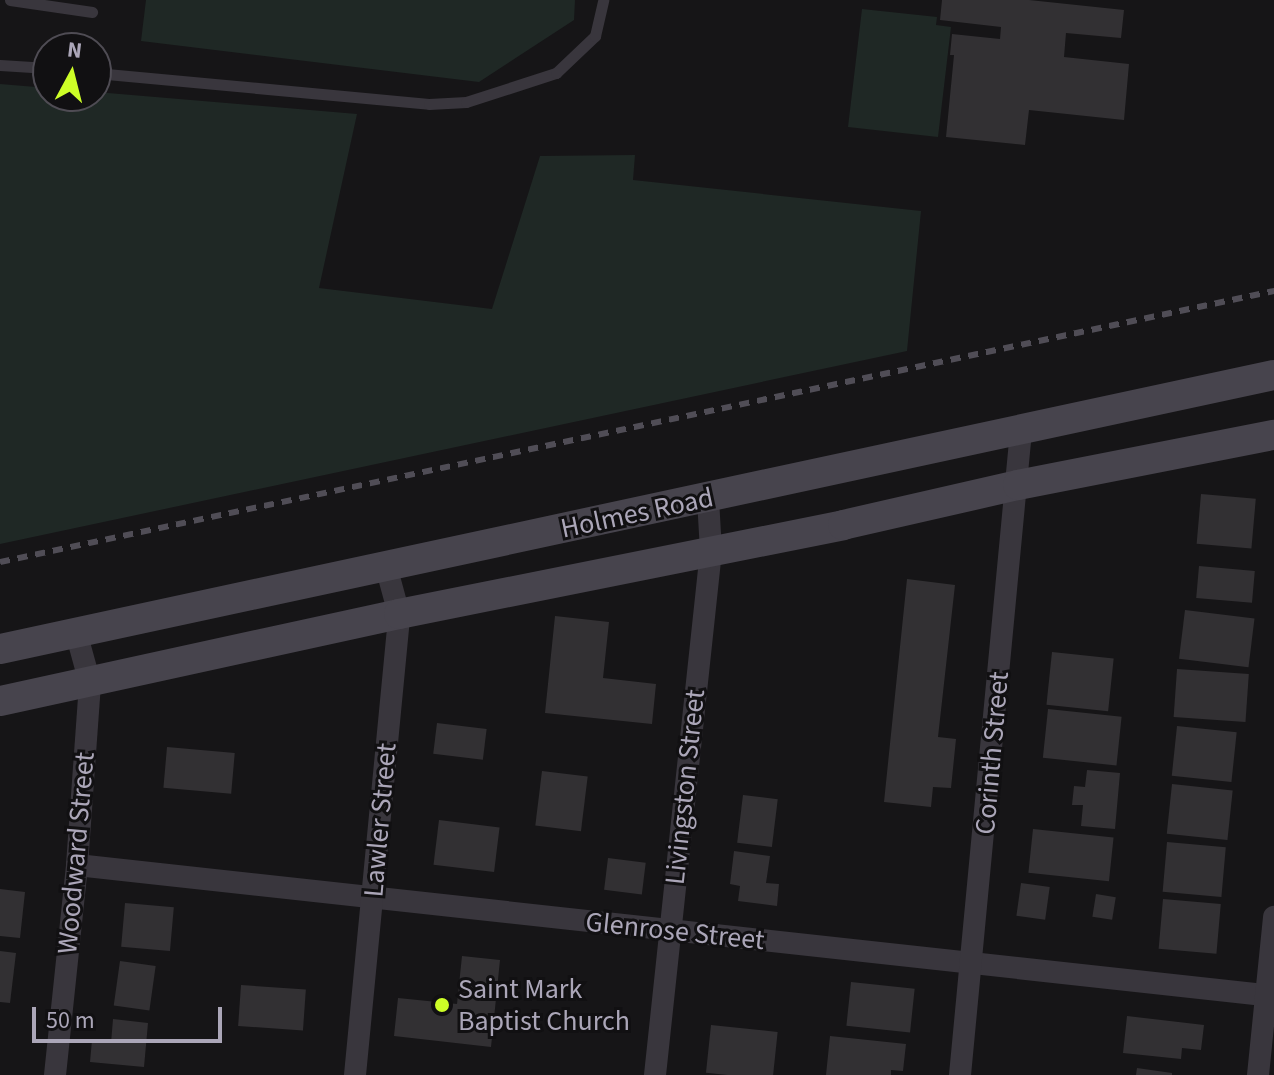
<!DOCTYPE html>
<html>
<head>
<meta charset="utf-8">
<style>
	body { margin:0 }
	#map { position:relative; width:1274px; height:1075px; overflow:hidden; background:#161517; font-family:"Source Sans 3",sans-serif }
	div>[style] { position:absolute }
	.green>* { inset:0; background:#1f2825 }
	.building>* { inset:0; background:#323033; transform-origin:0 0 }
	.lane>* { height:11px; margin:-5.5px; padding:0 5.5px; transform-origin:5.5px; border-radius:5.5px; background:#39363d }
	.street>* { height:22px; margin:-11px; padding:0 11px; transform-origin:11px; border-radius:11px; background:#39363d }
	.secondary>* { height:30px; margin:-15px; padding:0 15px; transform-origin:15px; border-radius:15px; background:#47444d }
	.rail>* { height:6px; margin-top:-3px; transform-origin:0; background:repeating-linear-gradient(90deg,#504d56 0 10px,transparent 0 18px) }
	.dots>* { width:22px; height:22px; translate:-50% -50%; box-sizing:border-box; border:4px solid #111012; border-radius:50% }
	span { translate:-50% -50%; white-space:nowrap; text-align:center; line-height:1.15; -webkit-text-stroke:6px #111012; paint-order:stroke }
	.street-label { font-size:28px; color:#aba6b8 }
	.poi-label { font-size:28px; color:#aba6b8 }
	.left { translate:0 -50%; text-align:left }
	.north { position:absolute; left:32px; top:32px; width:80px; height:80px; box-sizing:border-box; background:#111012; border:2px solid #4f4c54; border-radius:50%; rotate:7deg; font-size:22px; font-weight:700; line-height:32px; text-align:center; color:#aba6b8 }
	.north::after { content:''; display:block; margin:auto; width:28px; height:36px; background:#cdfe27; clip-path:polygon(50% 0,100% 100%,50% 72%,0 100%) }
	.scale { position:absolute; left:32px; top:1007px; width:190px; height:36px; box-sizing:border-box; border:4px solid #aba6b8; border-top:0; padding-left:10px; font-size:24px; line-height:28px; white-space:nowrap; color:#aba6b8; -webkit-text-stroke:6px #111012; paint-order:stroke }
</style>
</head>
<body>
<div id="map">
	<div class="green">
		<i style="clip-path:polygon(146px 0,575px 0,574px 20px,479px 82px,141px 41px)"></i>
		<i style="clip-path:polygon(862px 9px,937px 17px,936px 25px,951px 27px,938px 137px,848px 127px)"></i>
		<i style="clip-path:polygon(0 84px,48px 88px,48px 96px,96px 96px,96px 92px,357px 114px,319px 288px,492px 309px,540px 156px,635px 155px,633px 180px,921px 211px,907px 351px,0 544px)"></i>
	</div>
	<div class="building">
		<i style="clip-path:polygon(942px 0,1029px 0,1124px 10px,1121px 38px,1066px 33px,1064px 57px,1129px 64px,1124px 120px,1029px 110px,1025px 145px,946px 137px,954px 55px,950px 55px,952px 34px,1000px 39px,1001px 27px,940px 20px)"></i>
		<i style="left:1201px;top:494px;width:55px;height:50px;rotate:5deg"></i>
		<i style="left:1199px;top:566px;width:56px;height:32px;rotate:5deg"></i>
		<i style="clip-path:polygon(907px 579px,955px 585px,938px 737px,956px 739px,951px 788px,933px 787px,931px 807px,884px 802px)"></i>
		<i style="left:1185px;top:610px;width:70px;height:49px;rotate:7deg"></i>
		<i style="clip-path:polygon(555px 616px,609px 622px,603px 678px,656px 684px,652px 724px,545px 713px)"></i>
		<i style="left:1052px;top:652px;width:62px;height:53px;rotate:6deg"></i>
		<i style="left:1177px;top:669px;width:72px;height:48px;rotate:4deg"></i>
		<i style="left:1048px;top:709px;width:74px;height:49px;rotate:6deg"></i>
		<i style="left:437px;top:723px;width:50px;height:31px;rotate:7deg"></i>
		<i style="left:1177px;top:726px;width:60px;height:50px;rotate:6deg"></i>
		<i style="left:167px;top:747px;width:68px;height:41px;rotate:5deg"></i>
		<i style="clip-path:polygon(1087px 770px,1120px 773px,1115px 829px,1081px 826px,1083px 805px,1072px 805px,1074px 786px,1085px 787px)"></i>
		<i style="left:542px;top:771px;width:46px;height:55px;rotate:7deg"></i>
		<i style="left:1172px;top:784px;width:61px;height:50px;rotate:6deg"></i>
		<i style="left:743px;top:795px;width:35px;height:48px;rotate:7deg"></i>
		<i style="left:439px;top:820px;width:61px;height:45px;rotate:7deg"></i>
		<i style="left:1033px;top:829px;width:81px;height:44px;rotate:6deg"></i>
		<i style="left:1167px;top:842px;width:59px;height:50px;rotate:5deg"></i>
		<i style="clip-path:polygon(734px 851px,770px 856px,766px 883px,779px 884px,777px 906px,738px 901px,740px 886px,730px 884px)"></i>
		<i style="left:608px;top:858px;width:38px;height:32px;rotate:7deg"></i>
		<i style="left:1021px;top:883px;width:29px;height:33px;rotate:8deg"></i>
		<i style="clip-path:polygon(0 889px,25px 892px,20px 938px,0 936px)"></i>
		<i style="left:1096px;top:894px;width:20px;height:23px;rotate:9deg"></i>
		<i style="left:1163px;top:899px;width:58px;height:50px;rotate:5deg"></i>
		<i style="left:125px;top:903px;width:49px;height:44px;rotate:5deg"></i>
		<i style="clip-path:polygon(0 951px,16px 953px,10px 1003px,0 1002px)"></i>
		<i style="clip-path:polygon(462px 956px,500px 960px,491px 1047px,394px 1036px,398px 998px,457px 1004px)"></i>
		<i style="left:120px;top:961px;width:36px;height:45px;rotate:8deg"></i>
		<i style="left:851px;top:982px;width:64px;height:44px;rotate:6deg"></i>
		<i style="left:241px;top:985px;width:65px;height:41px;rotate:4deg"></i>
		<i style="clip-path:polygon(1127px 1016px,1204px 1025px,1201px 1050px,1182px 1048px,1181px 1059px,1123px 1053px)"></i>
		<i style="clip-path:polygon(113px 1019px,148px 1023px,144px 1067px,90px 1062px,92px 1040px,111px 1043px)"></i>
		<i style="left:711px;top:1025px;width:67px;height:48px;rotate:6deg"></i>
		<i style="clip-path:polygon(830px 1036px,906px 1044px,903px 1071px,891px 1070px,891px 1075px,826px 1075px)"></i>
		<i style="clip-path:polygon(1137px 1068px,1172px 1073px,1172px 1075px,1136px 1075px)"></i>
	</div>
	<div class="lane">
		<i style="left:10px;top:0;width:83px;rotate:8.3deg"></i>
		<i style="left:0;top:65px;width:48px;rotate:3.6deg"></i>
		<i style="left:96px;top:73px;width:334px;rotate:5.3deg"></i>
		<i style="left:429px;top:104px;width:37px;rotate:-3deg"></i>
		<i style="left:466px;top:102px;width:95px;rotate:-17.9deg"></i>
		<i style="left:556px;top:73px;width:54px;rotate:-43.5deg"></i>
		<i style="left:595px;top:36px;width:37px;rotate:-77deg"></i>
	</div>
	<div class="street">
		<i style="left:77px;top:865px;width:1204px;rotate:6.25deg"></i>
		<i style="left:55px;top:1075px;width:211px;rotate:-84deg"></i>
		<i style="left:77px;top:865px;width:182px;rotate:-85.9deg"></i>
		<i style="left:90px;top:683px;width:53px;rotate:-105.4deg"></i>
		<i style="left:355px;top:1075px;width:463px;rotate:-84.5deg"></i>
		<i style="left:399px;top:614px;width:50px;rotate:-105.2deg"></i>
		<i style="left:655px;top:1075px;width:527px;rotate:-83.9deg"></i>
		<i style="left:711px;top:551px;width:52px;rotate:-93.3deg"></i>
		<i style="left:960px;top:1075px;width:647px;rotate:-84.59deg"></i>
		<i style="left:1258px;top:1075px;width:159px;rotate:-84.2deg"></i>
	</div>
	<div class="secondary">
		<i style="left:0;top:649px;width:1303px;rotate:-12.14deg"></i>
		<i style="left:0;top:701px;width:408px;rotate:-12.3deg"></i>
		<i style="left:399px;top:614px;width:453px;rotate:-11.3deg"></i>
		<i style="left:843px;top:525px;width:180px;rotate:-12.9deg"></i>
		<i style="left:1018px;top:485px;width:261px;rotate:-11.1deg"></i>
	</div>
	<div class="rail">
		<i style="left:0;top:562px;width:1303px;rotate:-12.01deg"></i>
	</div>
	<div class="dots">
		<i style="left:442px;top:1005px;background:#cdfe27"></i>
	</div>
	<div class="street-label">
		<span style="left:637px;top:513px;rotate:-12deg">Holmes Road</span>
		<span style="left:992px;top:753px;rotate:-85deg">Corinth Street</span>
		<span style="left:685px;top:787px;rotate:-84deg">Livingston Street</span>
		<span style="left:380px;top:820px;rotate:-85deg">Lawler Street</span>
		<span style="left:76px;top:853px;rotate:-85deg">Woodward Street</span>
		<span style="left:675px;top:931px;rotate:6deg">Glenrose Street</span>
	</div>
	<div class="poi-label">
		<span class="left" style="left:458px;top:1005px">Saint Mark<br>Baptist Church</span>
	</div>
	<div class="north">N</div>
	<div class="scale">50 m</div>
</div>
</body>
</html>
